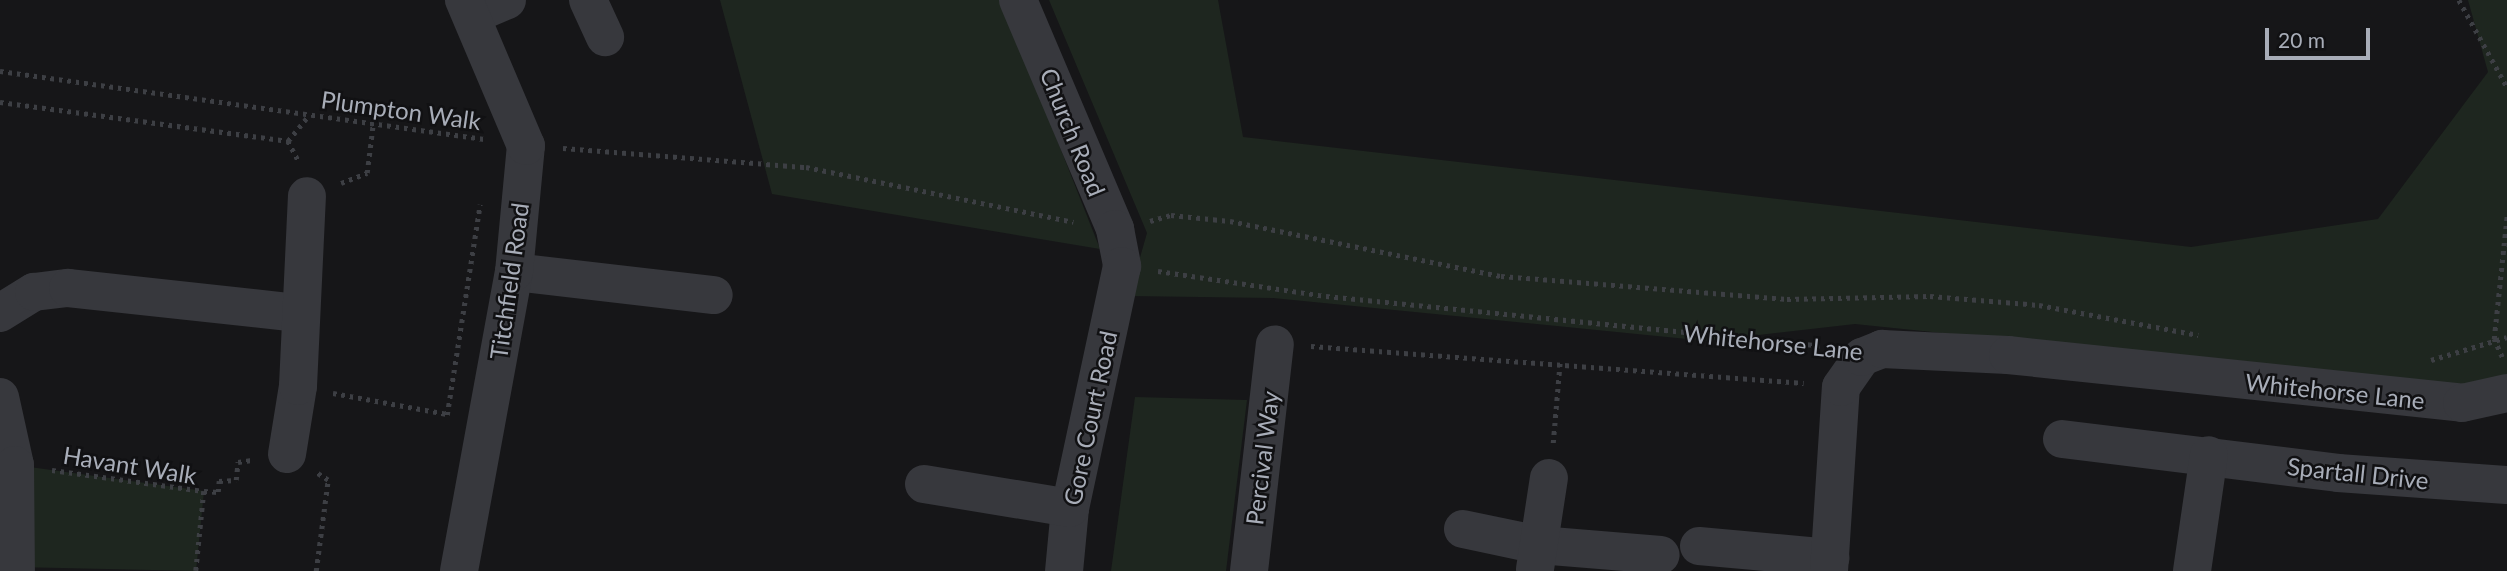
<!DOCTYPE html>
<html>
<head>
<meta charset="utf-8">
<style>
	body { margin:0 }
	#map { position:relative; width:2507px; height:571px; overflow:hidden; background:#161618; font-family:Lato,sans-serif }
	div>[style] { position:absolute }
	.green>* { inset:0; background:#1e261f }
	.path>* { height:4.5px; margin-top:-2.25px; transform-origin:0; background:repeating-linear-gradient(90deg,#3d3f44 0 3.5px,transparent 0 8.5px) }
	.minor>* { height:38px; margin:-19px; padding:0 19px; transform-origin:19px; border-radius:19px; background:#37383d }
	span { translate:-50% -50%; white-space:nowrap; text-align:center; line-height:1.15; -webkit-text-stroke:5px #111113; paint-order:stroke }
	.street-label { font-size:24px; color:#a8adb8 }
	.scale { position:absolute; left:2265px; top:28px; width:105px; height:32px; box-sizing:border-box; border:4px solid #a8adb8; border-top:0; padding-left:9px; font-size:21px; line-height:24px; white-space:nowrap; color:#a8adb8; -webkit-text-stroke:5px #111113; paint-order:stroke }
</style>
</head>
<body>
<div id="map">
	<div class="green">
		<i style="clip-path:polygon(720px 0,1002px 0,1100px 249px,772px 194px)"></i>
		<i style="clip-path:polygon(1049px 0,1218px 0,1243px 137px,2191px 247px,2378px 219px,2488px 72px,2468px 0,2507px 0,2507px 376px,2468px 387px,1855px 324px,1707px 341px,1273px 298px,1129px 296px,1147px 233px)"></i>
		<i style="clip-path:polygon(1135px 397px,1247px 400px,1226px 571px,1111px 571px)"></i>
		<i style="clip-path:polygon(15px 465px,204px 491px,196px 571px,16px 567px)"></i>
	</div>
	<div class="path">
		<i style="left:2459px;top:0;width:99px;rotate:61.1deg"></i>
		<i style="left:0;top:71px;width:489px;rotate:8deg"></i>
		<i style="left:0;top:102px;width:291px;rotate:7.7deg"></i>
		<i style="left:288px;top:141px;width:24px;rotate:62deg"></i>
		<i style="left:288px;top:141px;width:33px;rotate:-51deg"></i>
		<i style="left:563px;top:148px;width:244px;rotate:4.5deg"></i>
		<i style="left:806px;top:167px;width:273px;rotate:11.6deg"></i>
		<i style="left:341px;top:183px;width:28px;rotate:-21deg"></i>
		<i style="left:367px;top:173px;width:49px;rotate:-83deg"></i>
		<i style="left:1150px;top:221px;width:22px;rotate:-16deg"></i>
		<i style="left:1171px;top:215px;width:59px;rotate:5.8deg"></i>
		<i style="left:1230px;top:221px;width:277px;rotate:11.5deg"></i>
		<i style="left:1501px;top:276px;width:287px;rotate:4.6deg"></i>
		<i style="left:1787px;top:299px;width:143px;rotate:-1.2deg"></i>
		<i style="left:1930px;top:296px;width:109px;rotate:4.7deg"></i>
		<i style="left:2039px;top:305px;width:162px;rotate:10.7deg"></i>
		<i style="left:1158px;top:271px;width:170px;rotate:8.5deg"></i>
		<i style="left:1326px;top:296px;width:501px;rotate:5.73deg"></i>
		<i style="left:1311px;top:346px;width:494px;rotate:4.3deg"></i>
		<i style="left:2502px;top:357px;width:20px;rotate:-114deg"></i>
		<i style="left:2494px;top:339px;width:125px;rotate:-84deg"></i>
		<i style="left:2431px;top:360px;width:79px;rotate:-16.8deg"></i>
		<i style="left:333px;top:393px;width:116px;rotate:10.4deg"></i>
		<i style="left:447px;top:415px;width:213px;rotate:-81.1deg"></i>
		<i style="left:1553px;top:443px;width:81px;rotate:-85.1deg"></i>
		<i style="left:52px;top:470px;width:153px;rotate:7.9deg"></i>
		<i style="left:204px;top:491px;width:80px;rotate:95.7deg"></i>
		<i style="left:204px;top:491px;width:14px;rotate:4deg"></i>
		<i style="left:218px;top:492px;width:11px;rotate:-85deg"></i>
		<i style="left:219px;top:481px;width:17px;rotate:-3deg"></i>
		<i style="left:236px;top:480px;width:18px;rotate:-84deg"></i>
		<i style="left:238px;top:462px;width:14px;rotate:-8deg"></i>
		<i style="left:316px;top:571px;width:92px;rotate:-82.5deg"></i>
		<i style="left:328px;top:480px;width:13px;rotate:-148deg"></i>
	</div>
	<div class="minor">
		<i style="left:588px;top:0;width:41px;rotate:65.3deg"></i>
		<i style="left:1018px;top:0;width:249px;rotate:67deg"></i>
		<i style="left:1115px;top:229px;width:38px;rotate:79deg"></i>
		<i style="left:1122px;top:266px;width:248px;rotate:102.1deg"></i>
		<i style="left:1070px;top:508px;width:63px;rotate:95.4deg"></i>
		<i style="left:472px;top:15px;width:38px;rotate:-23deg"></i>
		<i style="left:514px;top:272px;width:201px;rotate:6.6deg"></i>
		<i style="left:0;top:313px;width:40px;rotate:-32deg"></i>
		<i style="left:34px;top:292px;width:34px;rotate:-7deg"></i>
		<i style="left:68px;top:288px;width:232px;rotate:6.2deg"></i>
		<i style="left:0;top:397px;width:70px;rotate:77.6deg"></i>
		<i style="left:15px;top:465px;width:106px;rotate:89.5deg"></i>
		<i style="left:2062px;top:439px;width:278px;rotate:7deg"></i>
		<i style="left:2338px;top:473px;width:169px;rotate:4.1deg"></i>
		<i style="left:287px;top:454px;width:69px;rotate:-80.8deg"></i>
		<i style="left:298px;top:386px;width:190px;rotate:-87.3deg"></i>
		<i style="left:924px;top:484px;width:148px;rotate:9.3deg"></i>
		<i style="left:1463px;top:529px;width:78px;rotate:11.9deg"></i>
		<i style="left:1539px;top:545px;width:122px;rotate:4.7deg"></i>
		<i style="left:1699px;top:546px;width:132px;rotate:5.2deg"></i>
		<i style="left:1535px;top:569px;width:92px;rotate:-81.3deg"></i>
		<i style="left:459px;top:571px;width:304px;rotate:-79.6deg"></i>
		<i style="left:514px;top:272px;width:127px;rotate:-84.6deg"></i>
		<i style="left:526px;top:146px;width:159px;rotate:-113deg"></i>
		<i style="left:1249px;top:571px;width:228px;rotate:-83.5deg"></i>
		<i style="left:1829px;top:571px;width:184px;rotate:-86.3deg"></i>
		<i style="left:1841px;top:387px;width:37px;rotate:-55deg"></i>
		<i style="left:1862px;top:357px;width:22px;rotate:-22deg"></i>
		<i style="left:1882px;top:349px;width:126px;rotate:2.7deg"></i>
		<i style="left:2008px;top:355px;width:457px;rotate:6deg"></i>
		<i style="left:2462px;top:403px;width:46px;rotate:-12.5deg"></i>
		<i style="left:2192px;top:571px;width:117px;rotate:-81.7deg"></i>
	</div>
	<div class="street-label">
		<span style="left:401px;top:110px;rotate:8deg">Plumpton Walk</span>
		<span style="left:1073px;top:132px;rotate:68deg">Church Road</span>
		<span style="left:509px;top:281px;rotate:-82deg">Titchfield Road</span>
		<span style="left:1773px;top:342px;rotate:6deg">Whitehorse Lane</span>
		<span style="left:2335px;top:391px;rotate:6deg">Whitehorse Lane</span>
		<span style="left:1090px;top:418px;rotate:-78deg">Gore Court Road</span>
		<span style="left:1262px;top:458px;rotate:-83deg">Percival Way</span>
		<span style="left:130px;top:465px;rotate:9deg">Havant Walk</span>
		<span style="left:2358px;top:473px;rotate:6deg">Spartall Drive</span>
	</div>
	<div class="scale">20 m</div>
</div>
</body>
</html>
